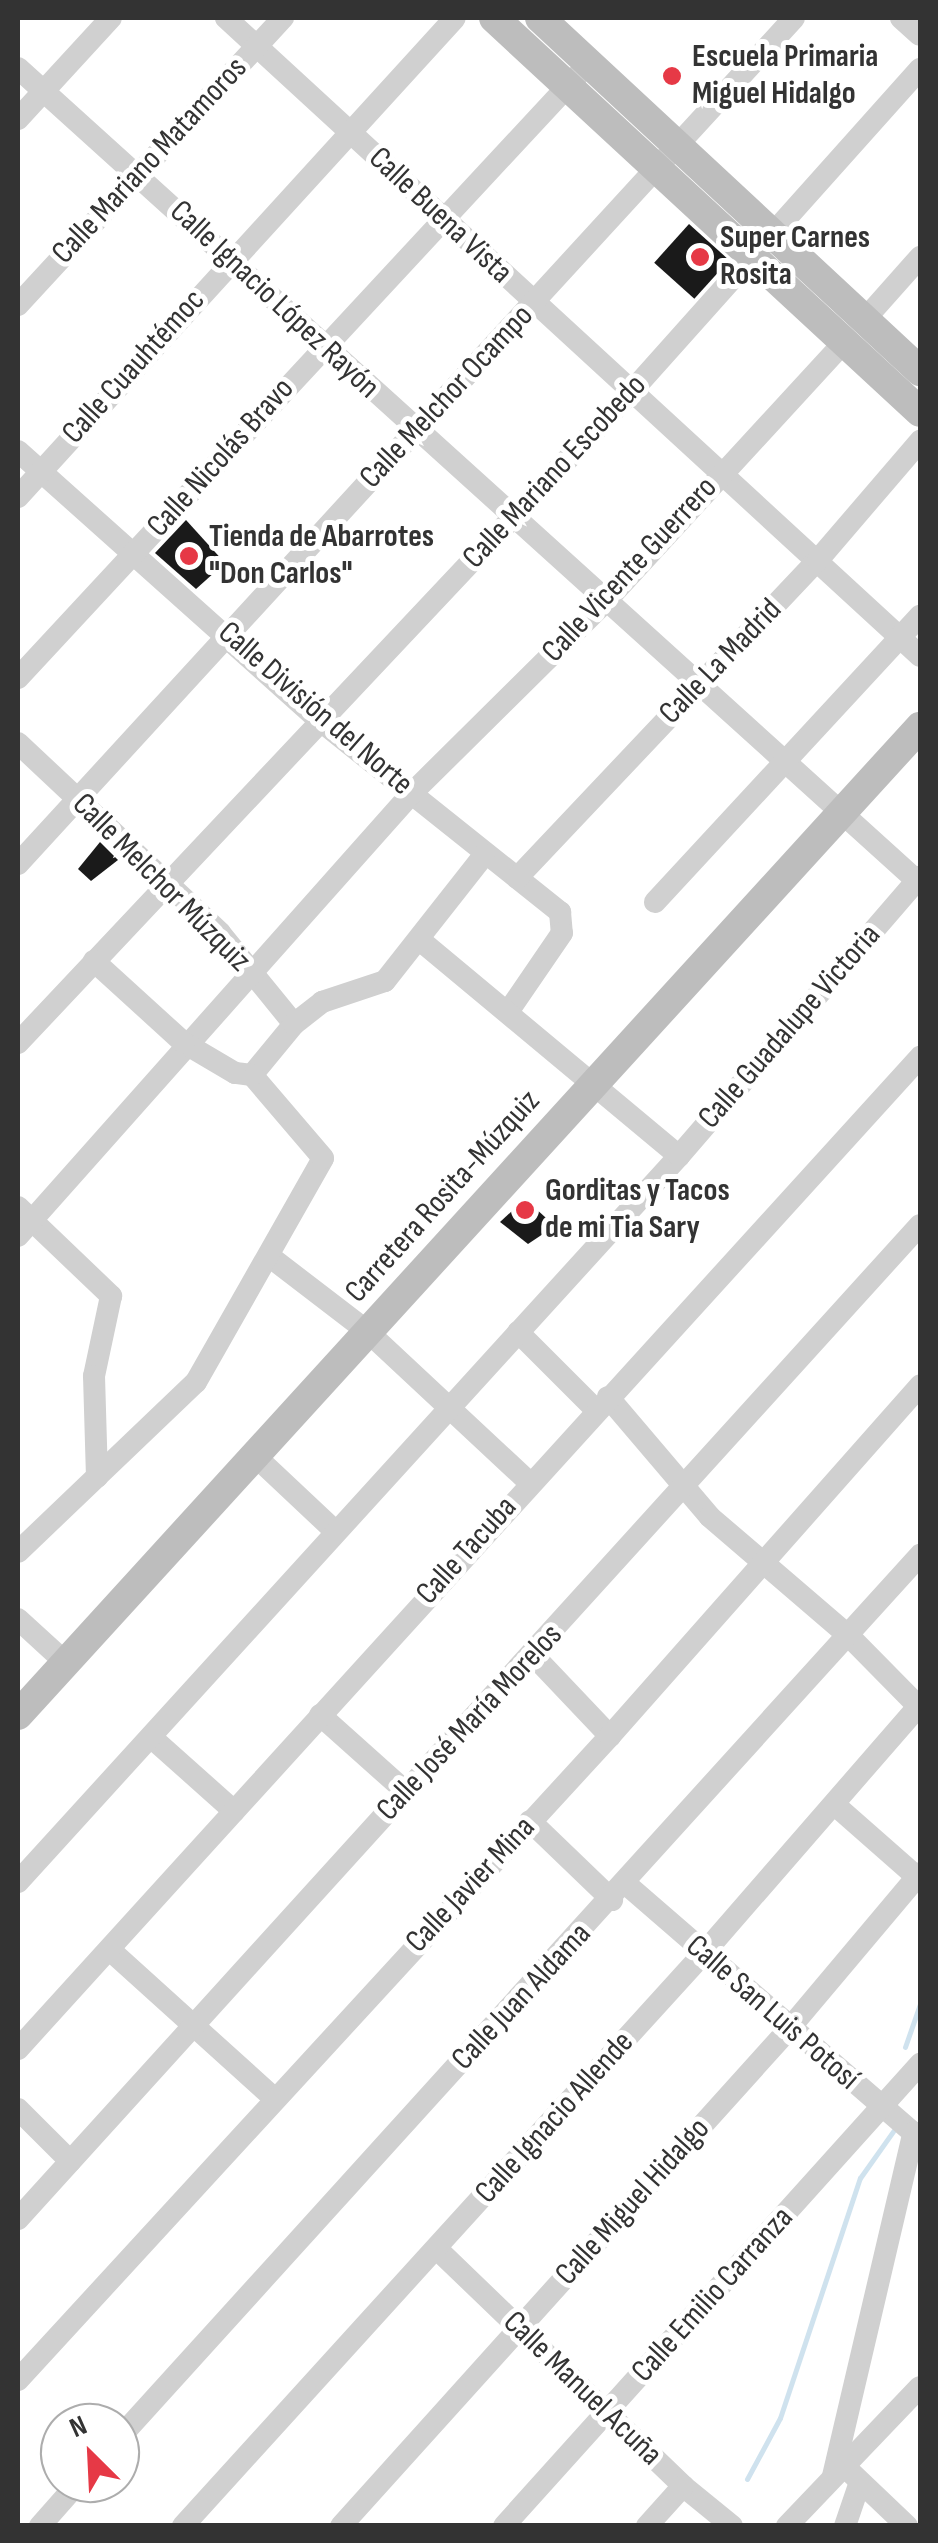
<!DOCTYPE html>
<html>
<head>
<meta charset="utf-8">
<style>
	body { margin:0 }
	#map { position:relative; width:938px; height:2543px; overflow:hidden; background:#fff; font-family:"Sofia Sans Condensed",sans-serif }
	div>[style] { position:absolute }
	.stream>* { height:5px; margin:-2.5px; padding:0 2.5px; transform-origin:2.5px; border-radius:2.5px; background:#cfe2ee }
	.building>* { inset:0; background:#1a1a1a; transform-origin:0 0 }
	.street>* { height:22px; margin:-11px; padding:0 11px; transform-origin:11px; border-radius:11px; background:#d0d0d0 }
	.secondary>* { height:30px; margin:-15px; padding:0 15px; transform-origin:15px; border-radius:15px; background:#bdbdbd }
	.dots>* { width:28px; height:28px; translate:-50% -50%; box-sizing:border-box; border:5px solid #fff; border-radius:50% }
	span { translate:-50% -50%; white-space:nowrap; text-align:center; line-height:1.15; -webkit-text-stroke:10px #fff; paint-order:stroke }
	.poi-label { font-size:32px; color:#333; font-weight:700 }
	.left { translate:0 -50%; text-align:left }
	.street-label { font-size:32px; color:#333 }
	.frame { position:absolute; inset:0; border:20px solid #333; pointer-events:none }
	.north { position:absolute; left:40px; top:2403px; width:100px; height:100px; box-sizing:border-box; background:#fff; border:2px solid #adadad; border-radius:50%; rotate:336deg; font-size:28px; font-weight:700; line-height:40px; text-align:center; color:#333 }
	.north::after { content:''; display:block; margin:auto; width:35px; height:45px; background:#e63946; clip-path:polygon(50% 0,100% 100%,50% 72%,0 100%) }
</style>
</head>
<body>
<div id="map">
	<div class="stream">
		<i style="left:905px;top:2047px;width:46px;rotate:-70.8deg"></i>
		<i style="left:747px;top:2479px;width:69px;rotate:-61.6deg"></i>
		<i style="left:780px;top:2418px;width:253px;rotate:-71.6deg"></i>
		<i style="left:860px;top:2178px;width:59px;rotate:-54.7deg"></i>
	</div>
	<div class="building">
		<i style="left:689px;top:224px;width:54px;height:52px;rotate:42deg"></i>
		<i style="clip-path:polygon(186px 520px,225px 563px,196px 589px,155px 553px)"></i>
		<i style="clip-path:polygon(100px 842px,118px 860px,91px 881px,78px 869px)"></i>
		<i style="clip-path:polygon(525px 1199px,555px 1226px,528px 1244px,500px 1222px)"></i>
	</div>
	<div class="street">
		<i style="left:226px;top:18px;width:943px;rotate:42.59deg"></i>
		<i style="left:901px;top:18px;width:25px;rotate:42deg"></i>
		<i style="left:18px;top:68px;width:1212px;rotate:42.12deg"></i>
		<i style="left:18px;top:119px;width:137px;rotate:-47.4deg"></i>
		<i style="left:18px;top:305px;width:391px;rotate:-47.3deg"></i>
		<i style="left:865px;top:319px;width:83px;rotate:-48.4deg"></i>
		<i style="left:18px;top:451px;width:402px;rotate:41.8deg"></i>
		<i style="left:318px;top:719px;width:310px;rotate:38.6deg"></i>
		<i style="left:560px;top:912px;width:21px;rotate:85deg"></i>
		<i style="left:562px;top:933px;width:96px;rotate:124.4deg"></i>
		<i style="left:18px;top:497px;width:648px;rotate:-47.63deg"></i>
		<i style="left:18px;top:678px;width:822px;rotate:-47.12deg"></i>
		<i style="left:18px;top:743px;width:277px;rotate:43.2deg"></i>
		<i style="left:220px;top:933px;width:117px;rotate:50.9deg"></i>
		<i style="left:294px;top:1024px;width:66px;rotate:129.5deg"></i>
		<i style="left:18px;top:864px;width:1148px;rotate:-47.47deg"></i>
		<i style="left:517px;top:878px;width:438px;rotate:-46.6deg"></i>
		<i style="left:818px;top:560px;width:157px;rotate:-49.4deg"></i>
		<i style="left:655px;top:902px;width:390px;rotate:-47.2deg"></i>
		<i style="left:421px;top:941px;width:336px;rotate:39.8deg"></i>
		<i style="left:294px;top:1024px;width:36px;rotate:-38deg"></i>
		<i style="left:322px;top:1002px;width:66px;rotate:-18.4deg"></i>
		<i style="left:385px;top:981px;width:160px;rotate:-51.8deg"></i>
		<i style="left:18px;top:1043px;width:896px;rotate:-46.72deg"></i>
		<i style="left:632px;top:391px;width:432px;rotate:-48.2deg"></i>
		<i style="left:18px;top:1207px;width:129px;rotate:43.7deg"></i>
		<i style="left:111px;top:1296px;width:82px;rotate:102deg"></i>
		<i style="left:94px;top:1376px;width:101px;rotate:88.3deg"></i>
		<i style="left:18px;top:1236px;width:591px;rotate:-48.36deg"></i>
		<i style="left:411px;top:794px;width:276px;rotate:-44.7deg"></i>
		<i style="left:607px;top:600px;width:350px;rotate:-47.4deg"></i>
		<i style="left:269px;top:1256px;width:125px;rotate:37.5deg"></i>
		<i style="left:368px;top:1332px;width:220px;rotate:43deg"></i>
		<i style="left:518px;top:1332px;width:110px;rotate:45deg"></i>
		<i style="left:608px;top:1397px;width:157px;rotate:49.6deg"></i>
		<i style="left:710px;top:1517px;width:183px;rotate:40.6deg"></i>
		<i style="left:849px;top:1636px;width:101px;rotate:45.4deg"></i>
		<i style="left:254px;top:1455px;width:111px;rotate:43.2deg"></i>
		<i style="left:18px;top:1552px;width:246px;rotate:-43.7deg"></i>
		<i style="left:196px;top:1382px;width:257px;rotate:-60.4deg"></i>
		<i style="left:323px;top:1158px;width:109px;rotate:-130.5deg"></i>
		<i style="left:252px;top:1075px;width:17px;rotate:-173deg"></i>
		<i style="left:235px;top:1073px;width:59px;rotate:-149.5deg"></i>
		<i style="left:184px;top:1043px;width:122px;rotate:-137.7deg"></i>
		<i style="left:18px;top:1619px;width:65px;rotate:42.5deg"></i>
		<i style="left:533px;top:1655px;width:112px;rotate:46.5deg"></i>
		<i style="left:320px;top:1715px;width:115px;rotate:41.8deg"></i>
		<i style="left:152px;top:1738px;width:110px;rotate:41.7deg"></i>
		<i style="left:835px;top:1805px;width:109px;rotate:41.3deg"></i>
		<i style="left:530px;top:1821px;width:114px;rotate:43.9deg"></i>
		<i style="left:18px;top:1882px;width:982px;rotate:-47.68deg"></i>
		<i style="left:679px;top:1156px;width:369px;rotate:-49.2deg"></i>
		<i style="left:626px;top:1884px;width:389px;rotate:40.9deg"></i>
		<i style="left:110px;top:1950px;width:221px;rotate:42.1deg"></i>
		<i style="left:18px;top:2049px;width:1341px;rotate:-47.72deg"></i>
		<i style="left:18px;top:2109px;width:74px;rotate:45deg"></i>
		<i style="left:18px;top:2219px;width:1342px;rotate:-47.78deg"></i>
		<i style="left:437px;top:2249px;width:342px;rotate:43.9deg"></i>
		<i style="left:683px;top:2486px;width:63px;rotate:39.2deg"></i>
		<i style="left:18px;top:2380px;width:875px;rotate:-47.41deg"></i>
		<i style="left:610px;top:1736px;width:468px;rotate:-48.5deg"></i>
		<i style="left:120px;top:2437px;width:1191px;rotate:-47.79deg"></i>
		<i style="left:844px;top:2466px;width:87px;rotate:43.6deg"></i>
		<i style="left:833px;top:2476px;width:353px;rotate:-76.8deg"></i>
		<i style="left:40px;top:2526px;width:57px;rotate:-48.5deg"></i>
		<i style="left:183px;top:2526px;width:773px;rotate:-47.73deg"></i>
		<i style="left:703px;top:1954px;width:331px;rotate:-49deg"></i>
		<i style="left:341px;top:2526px;width:668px;rotate:-47.97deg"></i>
		<i style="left:788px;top:2030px;width:205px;rotate:-49.9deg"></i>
		<i style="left:504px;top:2526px;width:622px;rotate:-48deg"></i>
		<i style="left:647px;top:2526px;width:54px;rotate:-48deg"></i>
		<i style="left:787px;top:2526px;width:192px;rotate:-46.3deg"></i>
		<i style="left:845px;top:2526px;width:46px;rotate:-71.2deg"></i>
	</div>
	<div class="secondary">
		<i style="left:494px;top:18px;width:580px;rotate:42.77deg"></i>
		<i style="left:540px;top:18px;width:519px;rotate:42.89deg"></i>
		<i style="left:18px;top:1715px;width:1338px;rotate:-47.61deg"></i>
	</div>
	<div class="dots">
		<i style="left:672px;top:76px;background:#e63946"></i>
		<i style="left:700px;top:257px;background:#e63946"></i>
		<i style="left:189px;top:556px;background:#e63946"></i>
		<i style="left:525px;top:1210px;background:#e63946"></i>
	</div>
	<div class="poi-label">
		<span class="left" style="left:692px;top:76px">Escuela Primaria<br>Miguel Hidalgo</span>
		<span class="left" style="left:720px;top:257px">Super Carnes<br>Rosita</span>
		<span class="left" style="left:209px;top:556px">Tienda de Abarrotes<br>"Don Carlos"</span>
		<span class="left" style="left:545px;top:1210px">Gorditas y Tacos<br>de mi Tia Sary</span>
	</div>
	<div class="street-label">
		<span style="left:150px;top:161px;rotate:-47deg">Calle Mariano Matamoros</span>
		<span style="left:440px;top:216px;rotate:43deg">Calle Buena Vista</span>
		<span style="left:274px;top:300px;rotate:43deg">Calle Ignacio López Rayón</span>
		<span style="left:134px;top:367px;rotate:-48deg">Calle Cuauhtémoc</span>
		<span style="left:447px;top:397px;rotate:-47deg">Calle Melchor Ocampo</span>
		<span style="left:221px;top:458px;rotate:-48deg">Calle Nicolás Bravo</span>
		<span style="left:555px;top:472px;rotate:-47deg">Calle Mariano Escobedo</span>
		<span style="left:630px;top:570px;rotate:-47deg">Calle Vicente Guerrero</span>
		<span style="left:721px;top:662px;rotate:-46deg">Calle La Madrid</span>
		<span style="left:315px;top:709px;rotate:41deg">Calle División del Norte</span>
		<span style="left:161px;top:883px;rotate:45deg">Calle Melchor Múzquiz</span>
		<span style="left:790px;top:1027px;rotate:-49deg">Calle Guadalupe Victoria</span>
		<span style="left:443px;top:1197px;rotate:-48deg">Carretera Rosita-Múzquiz</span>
		<span style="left:467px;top:1551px;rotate:-48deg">Calle Tacuba</span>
		<span style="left:470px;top:1723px;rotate:-47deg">Calle José María Morelos</span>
		<span style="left:471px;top:1885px;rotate:-47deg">Calle Javier Mina</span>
		<span style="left:522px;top:1997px;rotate:-47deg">Calle Juan Aldama</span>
		<span style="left:772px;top:2013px;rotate:41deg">Calle San Luis Potosí</span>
		<span style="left:555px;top:2118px;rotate:-48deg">Calle Ignacio Allende</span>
		<span style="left:633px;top:2202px;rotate:-48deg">Calle Miguel Hidalgo</span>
		<span style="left:713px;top:2295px;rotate:-48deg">Calle Emilio Carranza</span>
		<span style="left:582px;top:2389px;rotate:44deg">Calle Manuel Acuña</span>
	</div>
	<div class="frame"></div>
	<div class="north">N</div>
</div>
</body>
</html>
